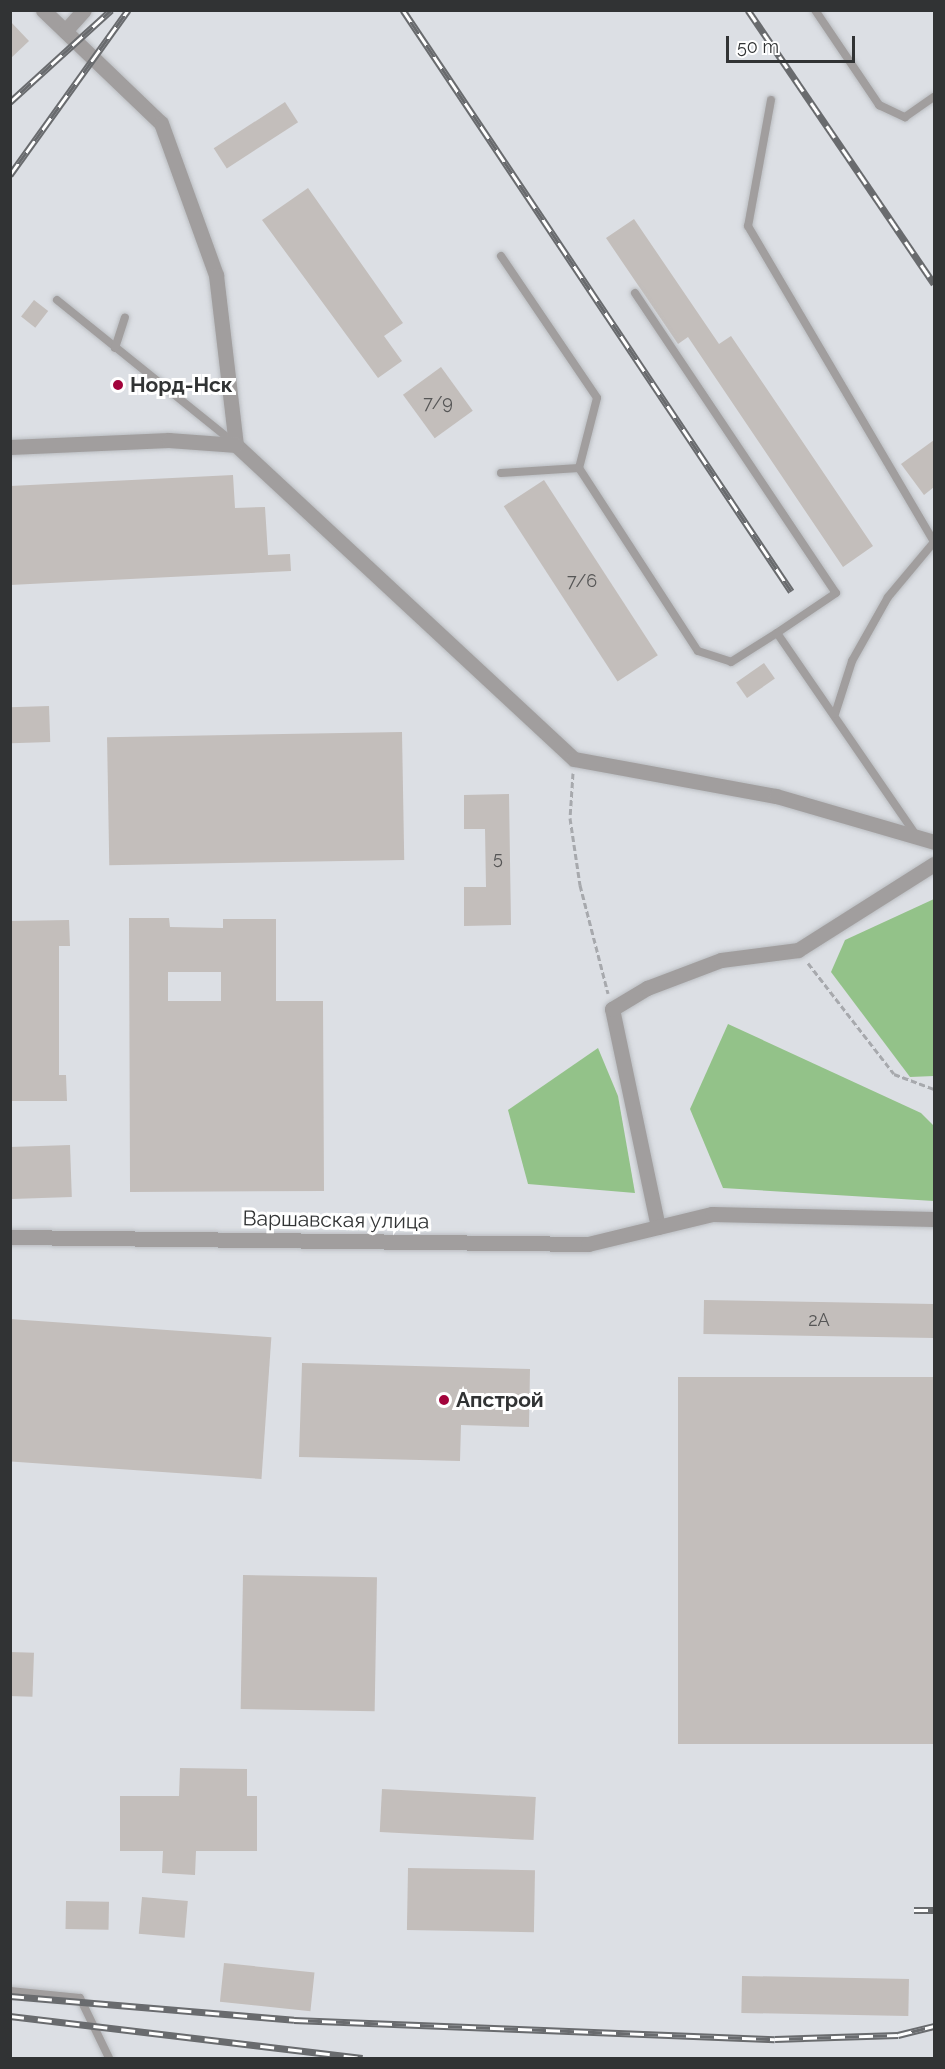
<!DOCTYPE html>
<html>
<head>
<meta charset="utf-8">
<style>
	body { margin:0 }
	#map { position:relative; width:945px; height:2069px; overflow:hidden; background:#dcdfe4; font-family:Raleway,sans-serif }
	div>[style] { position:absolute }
	.green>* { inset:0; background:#93c289 }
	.building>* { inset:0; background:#c3bebb; transform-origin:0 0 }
	.path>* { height:3px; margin-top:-1.5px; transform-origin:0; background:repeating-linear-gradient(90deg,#a7a9ad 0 6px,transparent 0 9px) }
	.roads { filter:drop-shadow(0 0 2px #babdc1) drop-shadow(0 0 2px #babdc1) }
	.service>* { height:8px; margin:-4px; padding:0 4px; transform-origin:4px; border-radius:4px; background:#a19e9e }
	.minor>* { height:15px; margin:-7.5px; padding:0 7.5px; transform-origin:7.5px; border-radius:7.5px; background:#a19e9e }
	.rail>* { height:7px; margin-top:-3.5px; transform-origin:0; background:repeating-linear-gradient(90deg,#fff 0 14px,#696b6e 0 28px); box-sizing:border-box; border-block:2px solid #696b6e }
	.dots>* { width:16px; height:16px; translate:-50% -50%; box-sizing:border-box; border:3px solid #fff; border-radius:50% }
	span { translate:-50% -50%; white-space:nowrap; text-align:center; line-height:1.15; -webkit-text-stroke:6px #fff; paint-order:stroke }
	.number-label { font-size:18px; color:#565656 }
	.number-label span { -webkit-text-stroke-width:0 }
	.poi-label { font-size:21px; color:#313334; font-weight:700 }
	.left { translate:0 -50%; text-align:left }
	.street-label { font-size:21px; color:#313334 }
	.frame { position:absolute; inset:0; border:12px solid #313334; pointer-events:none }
	.scale { position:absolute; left:726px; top:36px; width:129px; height:27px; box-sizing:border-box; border:3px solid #313334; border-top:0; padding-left:8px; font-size:18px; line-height:21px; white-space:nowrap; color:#313334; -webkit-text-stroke:4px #fff; paint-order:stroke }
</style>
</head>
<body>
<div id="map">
	<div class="green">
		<i style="clip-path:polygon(934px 899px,934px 1076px,910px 1077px,831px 972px,845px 940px)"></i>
		<i style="clip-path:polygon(728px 1024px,921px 1113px,934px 1126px,934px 1201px,723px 1188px,690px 1109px)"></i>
		<i style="clip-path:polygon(598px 1048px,618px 1096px,635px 1193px,528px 1184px,508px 1110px)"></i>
	</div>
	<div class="building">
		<i style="clip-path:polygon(10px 21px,29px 41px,10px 59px)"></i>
		<i style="left:285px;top:102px;width:24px;height:85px;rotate:57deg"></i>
		<i style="clip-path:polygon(308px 188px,403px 323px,384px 336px,402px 361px,378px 378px,262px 220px)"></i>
		<i style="clip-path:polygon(634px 219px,719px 344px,731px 336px,873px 546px,843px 567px,688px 337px,678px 344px,606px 238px)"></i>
		<i style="left:34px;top:300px;width:18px;height:21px;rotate:38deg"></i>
		<i style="left:441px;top:367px;width:54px;height:47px;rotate:54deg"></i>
		<i style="clip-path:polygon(934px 440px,934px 487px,924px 495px,901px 464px)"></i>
		<i style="clip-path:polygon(233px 475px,235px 508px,265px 507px,268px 555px,290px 554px,291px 571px,10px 585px,10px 486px)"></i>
		<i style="left:544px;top:480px;width:209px;height:48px;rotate:57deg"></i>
		<i style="left:764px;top:663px;width:19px;height:34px;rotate:55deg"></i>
		<i style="left:49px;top:706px;width:36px;height:39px;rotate:88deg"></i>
		<i style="left:402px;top:732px;width:128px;height:295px;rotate:89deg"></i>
		<i style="clip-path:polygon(509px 794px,511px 925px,464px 926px,464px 887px,486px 887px,485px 829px,464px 829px,464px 795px)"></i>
		<i style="clip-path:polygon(evenodd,129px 918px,169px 918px,170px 927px,223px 928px,223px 919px,276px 919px,276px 1001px,323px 1001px,324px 1191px,130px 1192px,129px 918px,168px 972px,221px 972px,221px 1001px,168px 1001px,168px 972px)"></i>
		<i style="clip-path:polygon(69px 920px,70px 946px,59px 946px,59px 1075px,66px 1075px,67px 1101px,10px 1101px,10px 921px)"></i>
		<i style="left:70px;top:1145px;width:52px;height:60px;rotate:88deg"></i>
		<i style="left:704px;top:1300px;width:230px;height:34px;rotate:1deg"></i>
		<i style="left:10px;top:1319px;width:262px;height:142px;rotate:4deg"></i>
		<i style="clip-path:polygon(302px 1363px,530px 1369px,529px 1427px,461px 1425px,460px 1461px,299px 1457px)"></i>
		<i style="left:678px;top:1377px;width:256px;height:367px"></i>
		<i style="left:243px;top:1575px;width:134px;height:134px;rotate:1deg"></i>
		<i style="left:10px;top:1652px;width:24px;height:44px;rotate:2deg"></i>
		<i style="clip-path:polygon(180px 1768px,247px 1769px,247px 1796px,257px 1796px,257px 1851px,196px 1851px,195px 1875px,162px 1873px,163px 1851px,120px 1851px,120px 1796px,179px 1796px)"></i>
		<i style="left:382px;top:1789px;width:154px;height:43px;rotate:3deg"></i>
		<i style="left:408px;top:1868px;width:127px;height:62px;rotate:1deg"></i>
		<i style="left:142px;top:1897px;width:46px;height:37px;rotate:5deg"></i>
		<i style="left:66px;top:1901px;width:43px;height:28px;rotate:1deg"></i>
		<i style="left:224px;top:1963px;width:91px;height:39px;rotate:6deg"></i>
		<i style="left:742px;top:1976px;width:167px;height:37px;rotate:1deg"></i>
	</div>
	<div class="path">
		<i style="left:573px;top:773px;width:45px;rotate:93.8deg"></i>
		<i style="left:570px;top:818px;width:68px;rotate:81.5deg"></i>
		<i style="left:580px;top:885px;width:112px;rotate:75.5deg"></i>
		<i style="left:808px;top:963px;width:140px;rotate:52.2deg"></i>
		<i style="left:894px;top:1074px;width:43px;rotate:20.6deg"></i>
	</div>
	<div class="roads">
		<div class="service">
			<i style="left:815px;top:10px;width:115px;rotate:56deg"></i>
			<i style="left:879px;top:105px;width:29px;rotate:25deg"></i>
			<i style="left:905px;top:117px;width:35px;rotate:-35deg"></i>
			<i style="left:771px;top:100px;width:128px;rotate:100.3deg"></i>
			<i style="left:748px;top:226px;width:367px;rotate:59.5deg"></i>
			<i style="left:501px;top:256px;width:171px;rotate:55.9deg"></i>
			<i style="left:597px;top:398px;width:72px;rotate:104.4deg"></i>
			<i style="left:635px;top:293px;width:361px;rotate:56.2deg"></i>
			<i style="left:836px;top:593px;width:71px;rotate:145.9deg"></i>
			<i style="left:57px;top:300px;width:226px;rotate:38.9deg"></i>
			<i style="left:115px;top:348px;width:32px;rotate:-72deg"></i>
			<i style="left:501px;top:473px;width:78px;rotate:-3.7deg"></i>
			<i style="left:579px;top:468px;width:218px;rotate:57deg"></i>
			<i style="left:698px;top:651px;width:35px;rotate:18deg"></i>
			<i style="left:731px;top:662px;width:54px;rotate:-32.2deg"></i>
			<i style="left:777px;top:633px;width:244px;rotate:55.5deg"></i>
			<i style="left:835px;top:714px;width:56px;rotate:-72.2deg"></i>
			<i style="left:852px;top:661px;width:73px;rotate:-60.6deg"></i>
			<i style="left:888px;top:597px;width:72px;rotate:-50.1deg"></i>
			<i style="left:10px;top:1991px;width:70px;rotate:5.7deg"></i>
			<i style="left:80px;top:1998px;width:67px;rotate:64.2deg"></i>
		</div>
		<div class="minor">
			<i style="left:43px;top:10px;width:163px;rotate:43.8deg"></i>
			<i style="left:161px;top:123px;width:162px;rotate:70.1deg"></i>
			<i style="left:216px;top:275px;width:171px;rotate:83.3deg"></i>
			<i style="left:236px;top:445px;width:461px;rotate:42.9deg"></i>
			<i style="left:574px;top:759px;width:205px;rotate:10.4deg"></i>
			<i style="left:776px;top:796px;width:165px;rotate:16.2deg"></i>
			<i style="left:65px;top:31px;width:28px;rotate:-48deg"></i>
			<i style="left:10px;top:447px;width:159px;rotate:-2.5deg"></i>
			<i style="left:169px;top:440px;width:67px;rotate:4.3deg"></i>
			<i style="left:658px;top:1227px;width:223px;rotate:-101.9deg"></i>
			<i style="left:612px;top:1009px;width:41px;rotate:-31deg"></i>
			<i style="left:647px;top:988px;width:79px;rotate:-20.7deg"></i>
			<i style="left:721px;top:960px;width:78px;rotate:-7.4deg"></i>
			<i style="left:798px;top:950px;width:161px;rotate:-32.3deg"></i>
			<i style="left:10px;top:1237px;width:578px;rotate:0.69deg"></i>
			<i style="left:588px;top:1244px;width:128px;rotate:-13.6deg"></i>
			<i style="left:712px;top:1214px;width:222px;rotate:1.3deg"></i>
		</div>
	</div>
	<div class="rail">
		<i style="left:403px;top:10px;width:699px;rotate:56.26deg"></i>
		<i style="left:748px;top:10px;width:331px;rotate:55.8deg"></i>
		<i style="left:10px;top:102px;width:137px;rotate:-42.3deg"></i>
		<i style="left:10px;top:175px;width:203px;rotate:-54.4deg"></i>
		<i style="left:914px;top:1910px;width:20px"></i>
		<i style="left:10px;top:1996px;width:285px;rotate:4.8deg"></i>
		<i style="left:294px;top:2020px;width:481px;rotate:2.3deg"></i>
		<i style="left:775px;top:2039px;width:123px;rotate:-1.9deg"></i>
		<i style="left:898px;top:2035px;width:37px;rotate:-14deg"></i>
		<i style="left:10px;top:2016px;width:355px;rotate:6.8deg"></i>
	</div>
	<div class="dots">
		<i style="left:118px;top:385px;background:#a2033b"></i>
		<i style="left:444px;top:1400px;background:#a2033b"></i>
	</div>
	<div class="number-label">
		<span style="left:438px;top:403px">7/9</span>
		<span style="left:582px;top:581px">7/6</span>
		<span style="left:498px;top:858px">5</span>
		<span style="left:819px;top:1320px">2А</span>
	</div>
	<div class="poi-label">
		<span class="left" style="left:130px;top:385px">Норд-Нск</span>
		<span class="left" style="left:456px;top:1400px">Апстрой</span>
	</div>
	<div class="street-label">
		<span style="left:336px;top:1220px;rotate:1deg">Варшавская улица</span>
	</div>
	<div class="frame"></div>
	<div class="scale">50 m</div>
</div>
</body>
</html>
